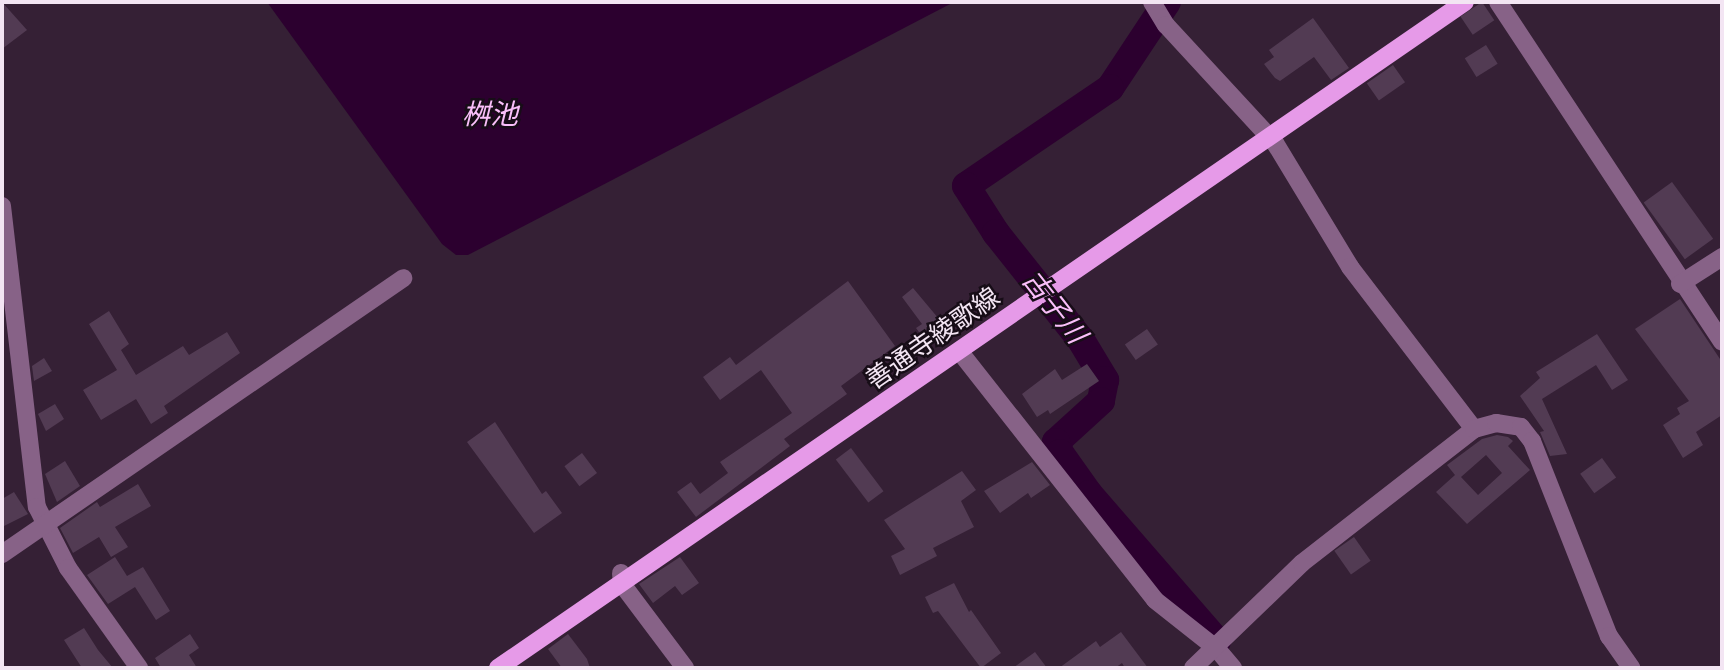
<!DOCTYPE html>
<html>
<head>
<meta charset="utf-8">
<style>
	body { margin:0 }
	#map { position:relative; width:1724px; height:670px; overflow:hidden; background:#352035; font-family:Jost,"Noto Sans JP",sans-serif }
	div>[style] { position:absolute }
	.water>* { inset:0; background:#2c002f }
	.river>* { height:28px; margin:-14px; padding:0 14px; transform-origin:14px; border-radius:14px; background:#2c002f }
	.building>* { inset:0; background:#523b53; transform-origin:0 0 }
	.minor>* { height:18px; margin:-9px; padding:0 9px; transform-origin:9px; border-radius:9px; background:#876287 }
	.major>* { height:18px; margin:-9px; padding:0 9px; transform-origin:9px; border-radius:9px; background:#e69ae8 }
	span { translate:-50% -50%; white-space:nowrap; text-align:center; line-height:1.15; -webkit-text-stroke:5px #170d17; paint-order:stroke }
	.street-label { font-size:26px; color:#f3e5f3 }
	.water-label { font-size:28px; color:#fabffa; font-style:italic }
	.frame { position:absolute; inset:0; border:4px solid #f3e5f3; pointer-events:none }
</style>
</head>
<body>
<div id="map">
	<div class="water">
		<i style="clip-path:polygon(267px 2px,954px 2px,468px 255px,456px 255px,442px 244px)"></i>
	</div>
	<div class="river">
		<i style="left:1167px;top:2px;width:103px;rotate:123.5deg"></i>
		<i style="left:1110px;top:88px;width:174px;rotate:145.8deg"></i>
		<i style="left:966px;top:186px;width:56px;rotate:57.4deg"></i>
		<i style="left:996px;top:233px;width:137px;rotate:51.5deg"></i>
		<i style="left:1081px;top:340px;width:47px;rotate:59deg"></i>
		<i style="left:1105px;top:380px;width:21px;rotate:101deg"></i>
		<i style="left:1101px;top:401px;width:61px;rotate:137.7deg"></i>
		<i style="left:1056px;top:442px;width:12px;rotate:70deg"></i>
		<i style="left:1060px;top:453px;width:50px;rotate:54.7deg"></i>
		<i style="left:1089px;top:494px;width:195px;rotate:49deg"></i>
	</div>
	<div class="building">
		<i style="clip-path:polygon(2px 2px,27px 30px,2px 49px)"></i>
		<i style="left:1482px;top:2px;width:22px;height:26px;rotate:56deg"></i>
		<i style="clip-path:polygon(1313px 18px,1349px 68px,1331px 80px,1314px 57px,1280px 81px,1275px 78px,1264px 64px,1274px 57px,1269px 50px)"></i>
		<i style="left:1486px;top:45px;width:22px;height:25px;rotate:58deg"></i>
		<i style="left:1393px;top:65px;width:21px;height:32px;rotate:55deg"></i>
		<i style="left:1672px;top:182px;width:70px;height:35px;rotate:54deg"></i>
		<i style="clip-path:polygon(848px 281px,895px 346px,841px 386px,847px 394px,784px 439px,790px 446px,696px 517px,677px 492px,691px 482px,700px 494px,728px 473px,720px 462px,792px 413px,761px 370px,720px 400px,703px 377px,730px 357px,736px 365px)"></i>
		<i style="clip-path:polygon(913px 288px,949px 331px,929px 346px,916px 328px,922px 324px,902px 297px)"></i>
		<i style="clip-path:polygon(1680px 299px,1722px 362px,1722px 415px,1696px 432px,1703px 445px,1683px 458px,1663px 425px,1680px 414px,1677px 408px,1689px 401px,1635px 329px)"></i>
		<i style="clip-path:polygon(109px 311px,129px 344px,121px 350px,136px 375px,183px 346px,189px 355px,227px 332px,240px 353px,164px 406px,168px 413px,151px 424px,136px 399px,101px 420px,83px 390px,117px 370px,89px 324px)"></i>
		<i style="left:1147px;top:329px;width:19px;height:27px;rotate:55deg"></i>
		<i style="clip-path:polygon(1597px 334px,1628px 380px,1612px 390px,1596px 365px,1542px 399px,1567px 454px,1550px 456px,1540px 432px,1544px 431px,1520px 396px,1540px 378px,1536px 372px)"></i>
		<i style="clip-path:polygon(44px 358px,52px 371px,34px 381px,32px 366px)"></i>
		<i style="clip-path:polygon(1087px 364px,1099px 381px,1050px 414px,1048px 410px,1037px 417px,1022px 394px,1055px 369px,1062px 380px)"></i>
		<i style="clip-path:polygon(55px 404px,64px 419px,46px 431px,38px 414px)"></i>
		<i style="clip-path:polygon(495px 422px,542px 494px,546px 491px,562px 513px,534px 533px,467px 442px)"></i>
		<i style="clip-path:polygon(evenodd,1497px 435px,1508px 437px,1513px 441px,1508px 446px,1530px 470px,1467px 524px,1436px 492px,1455px 475px,1447px 465px,1482px 439px,1497px 435px,1486px 455px,1502px 473px,1478px 495px,1461px 477px,1486px 455px)"></i>
		<i style="left:851px;top:448px;width:54px;height:19px;rotate:53deg"></i>
		<i style="left:582px;top:453px;width:25px;height:22px;rotate:53deg"></i>
		<i style="left:1602px;top:458px;width:24px;height:27px;rotate:54deg"></i>
		<i style="clip-path:polygon(65px 461px,80px 486px,57px 502px,45px 474px)"></i>
		<i style="clip-path:polygon(1032px 462px,1050px 485px,1031px 498px,1028px 493px,1000px 513px,984px 491px)"></i>
		<i style="clip-path:polygon(962px 471px,976px 490px,961px 501px,974px 527px,933px 548px,937px 556px,900px 575px,891px 556px,905px 549px,884px 520px)"></i>
		<i style="clip-path:polygon(138px 484px,151px 506px,115px 527px,128px 547px,111px 557px,99px 537px,73px 553px,60px 528px,97px 502px,100px 507px)"></i>
		<i style="clip-path:polygon(14px 492px,28px 514px,2px 527px,2px 499px)"></i>
		<i style="left:1354px;top:537px;width:29px;height:24px;rotate:55deg"></i>
		<i style="clip-path:polygon(115px 557px,127px 576px,143px 567px,170px 611px,156px 620px,135px 587px,108px 604px,87px 575px)"></i>
		<i style="clip-path:polygon(680px 557px,699px 583px,682px 595px,675px 586px,653px 603px,639px 584px)"></i>
		<i style="clip-path:polygon(954px 583px,969px 612px,971px 610px,1001px 653px,981px 668px,938px 611px,933px 613px,925px 597px)"></i>
		<i style="clip-path:polygon(84px 628px,98px 650px,113px 668px,82px 668px,64px 640px)"></i>
		<i style="clip-path:polygon(1121px 632px,1148px 668px,1125px 668px,1122px 663px,1115px 668px,1059px 668px,1096px 641px,1100px 647px)"></i>
		<i style="clip-path:polygon(190px 634px,199px 648px,189px 655px,197px 668px,161px 668px,155px 658px)"></i>
		<i style="clip-path:polygon(568px 634px,587px 659px,590px 668px,562px 668px,548px 649px)"></i>
		<i style="clip-path:polygon(1035px 652px,1047px 668px,1013px 668px)"></i>
	</div>
	<div class="minor">
		<i style="left:1152px;top:2px;width:27px;rotate:59deg"></i>
		<i style="left:1166px;top:25px;width:161px;rotate:47.3deg"></i>
		<i style="left:1275px;top:143px;width:145px;rotate:58.8deg"></i>
		<i style="left:1350px;top:267px;width:204px;rotate:52.6deg"></i>
		<i style="left:1498px;top:2px;width:407px;rotate:56.6deg"></i>
		<i style="left:2px;top:206px;width:303px;rotate:83.4deg"></i>
		<i style="left:37px;top:507px;width:68px;rotate:63.1deg"></i>
		<i style="left:68px;top:568px;width:123px;rotate:54.6deg"></i>
		<i style="left:1680px;top:284px;width:50px;rotate:-32.7deg"></i>
		<i style="left:960px;top:352px;width:315px;rotate:51.8deg"></i>
		<i style="left:1155px;top:600px;width:79px;rotate:38.3deg"></i>
		<i style="left:1217px;top:649px;width:25px;rotate:50deg"></i>
		<i style="left:2px;top:554px;width:487px;rotate:-34.5deg"></i>
		<i style="left:621px;top:573px;width:11px;rotate:85deg"></i>
		<i style="left:622px;top:584px;width:105px;rotate:53.1deg"></i>
		<i style="left:1193px;top:668px;width:151px;rotate:-43.9deg"></i>
		<i style="left:1302px;top:563px;width:218px;rotate:-37.9deg"></i>
		<i style="left:1474px;top:429px;width:23px;rotate:-15deg"></i>
		<i style="left:1496px;top:423px;width:25px;rotate:9deg"></i>
		<i style="left:1521px;top:427px;width:18px;rotate:52deg"></i>
		<i style="left:1532px;top:441px;width:210px;rotate:68.5deg"></i>
		<i style="left:1609px;top:636px;width:39px;rotate:55deg"></i>
	</div>
	<div class="major">
		<i style="left:498px;top:668px;width:1174px;rotate:-34.56deg"></i>
	</div>
	<div class="street-label">
		<span style="left:933px;top:339px;rotate:-35deg">善通寺綾歌線</span>
	</div>
	<div class="water-label">
		<span style="left:490px;top:115px">桝池</span>
		<span style="left:1054px;top:307px;rotate:52deg">古子川</span>
	</div>
	<div class="frame"></div>
</div>
</body>
</html>
